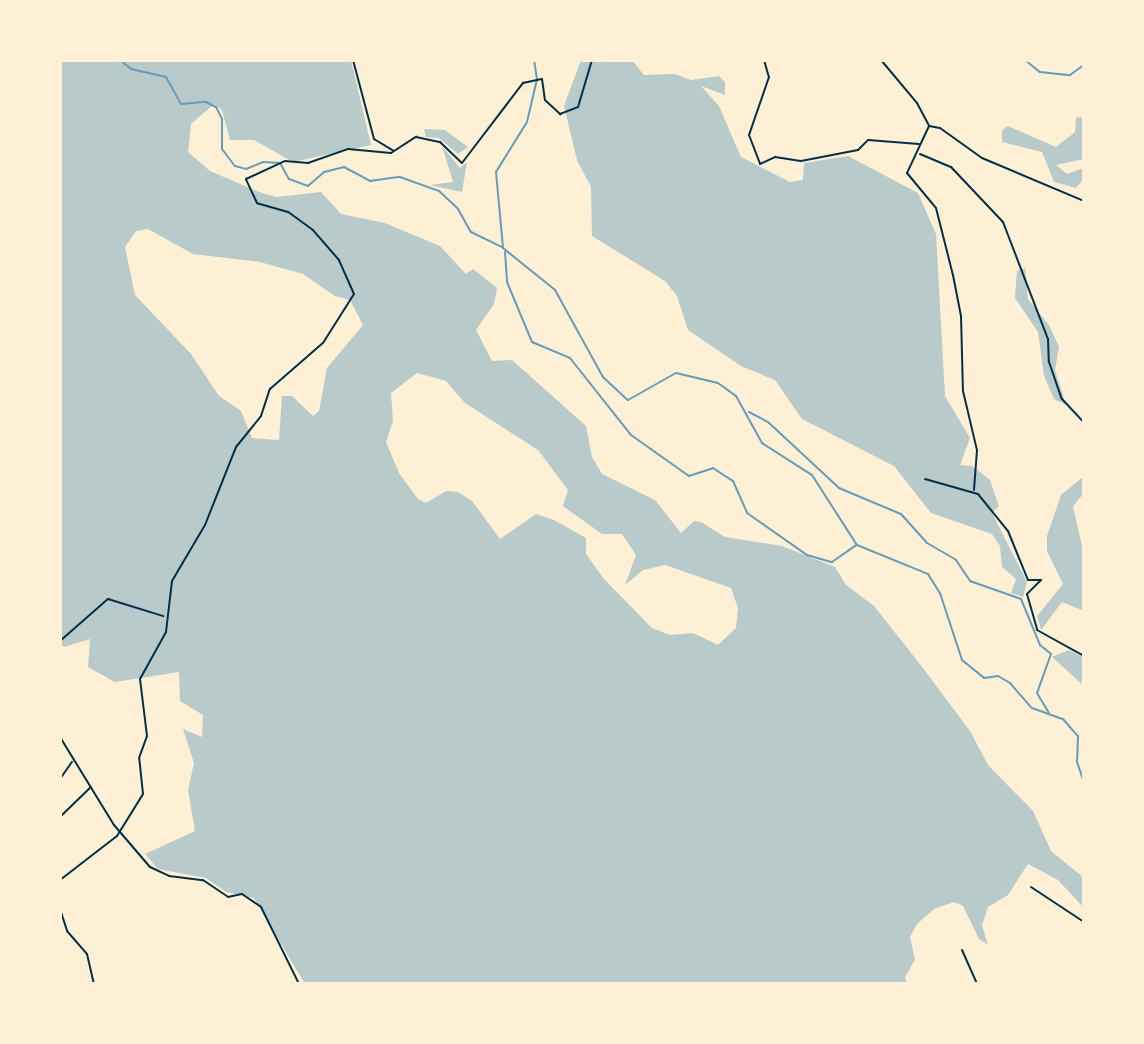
<!DOCTYPE html>
<html>
<head>
<meta charset="utf-8">
<style>
	body { margin:0 }
	#map { position:relative; width:1144px; height:1044px; overflow:hidden; background:#fdf0d5; font-family:Karla,sans-serif }
	div>[style] { position:absolute }
	.green>* { inset:0; background:#b9caca }
	.stream>* { height:2px; margin:-1px; padding:0 1px; transform-origin:1px; border-radius:1px; background:#669bbc }
	.minor>* { height:2px; margin:-1px; padding:0 1px; transform-origin:1px; border-radius:1px; background:#003049 }
	span { translate:-50% -50%; white-space:nowrap; text-align:center; line-height:1.15; -webkit-text-stroke:6px #fdf0d5; paint-order:stroke }
	.frame { position:absolute; inset:0; border:62px solid #fdf0d5; pointer-events:none }
</style>
</head>
<body>
<div id="map">
	<div class="green">
		<i style="clip-path:polygon(evenodd,60px 60px,351px 60px,371px 145px,293px 162px,254px 140px,230px 140px,222px 110px,214px 104px,191px 124px,188px 152px,210px 171px,259px 192px,276px 197px,321px 192px,341px 214px,385px 223px,440px 246px,466px 274px,473px 269px,497px 288px,494px 304px,476px 330px,492px 361px,512px 360px,586px 426px,592px 457px,602px 474px,655px 500px,681px 533px,694px 521px,701px 522px,725px 537px,782px 546px,835px 567px,846px 585px,874px 606px,923px 668px,970px 731px,988px 765px,1033px 811px,1051px 851px,1084px 878px,1084px 908px,1058px 880px,1028px 864px,1008px 895px,988px 907px,982px 925px,988px 945px,979px 939px,963px 906px,954px 902px,934px 909px,917px 924px,910px 937px,915px 960px,905px 977px,907px 984px,305px 984px,254px 898px,226px 892px,206px 878px,158px 869px,145px 854px,195px 831px,188px 790px,194px 763px,183px 729px,202px 737px,203px 715px,180px 701px,179px 672px,115px 682px,88px 667px,90px 639px,64px 647px,60px 643px,60px 60px,148px 229px,193px 254px,260px 262px,303px 274px,335px 296px,350px 300px,363px 325px,327px 368px,319px 411px,313px 416px,292px 396px,282px 396px,279px 440px,252px 438px,241px 411px,219px 396px,191px 354px,135px 295px,125px 247px,136px 231px,148px 229px,60px 60px,417px 373px,446px 381px,465px 403px,538px 450px,568px 490px,563px 506px,602px 534px,622px 534px,636px 555px,625px 585px,643px 570px,665px 565px,731px 588px,738px 608px,736px 628px,718px 645px,693px 633px,670px 635px,652px 628px,604px 579px,586px 554px,586px 538px,554px 520px,536px 514px,500px 539px,472px 501px,458px 492px,446px 491px,426px 503px,418px 499px,399px 473px,386px 442px,393px 421px,391px 393px,417px 373px)"></i>
		<i style="clip-path:polygon(581px 60px,632px 60px,644px 75px,675px 74px,691px 80px,719px 76px,725px 82px,725px 95px,701px 86px,719px 106px,741px 157px,790px 182px,803px 180px,804px 163px,848px 156px,918px 193px,936px 234px,945px 396px,970px 438px,960px 465px,972px 466px,990px 480px,999px 506px,992px 513px,1027px 582px,1023px 597px,1011px 593px,1016px 579px,1002px 567px,1000px 546px,992px 534px,931px 513px,894px 466px,802px 419px,775px 380px,741px 366px,688px 330px,677px 296px,665px 281px,592px 236px,591px 187px,577px 160px,564px 106px)"></i>
		<i style="clip-path:polygon(1084px 116px,1084px 159px,1056px 165px,1067px 174px,1084px 168px,1084px 179px,1076px 188px,1054px 182px,1042px 152px,1002px 142px,1002px 130px,1008px 126px,1056px 147px,1075px 132px,1076px 118px)"></i>
		<i style="clip-path:polygon(424px 129px,445px 130px,468px 147px,458px 154px,439px 138px,426px 137px)"></i>
		<i style="clip-path:polygon(442px 146px,460px 168px,467px 162px,462px 192px,430px 185px,453px 182px)"></i>
		<i style="clip-path:polygon(1025px 268px,1028px 299px,1049px 325px,1059px 347px,1055px 370px,1066px 405px,1054px 399px,1044px 376px,1038px 332px,1015px 298px,1017px 271px)"></i>
		<i style="clip-path:polygon(1084px 476px,1084px 493px,1073px 506px,1084px 555px,1084px 611px,1062px 602px,1041px 630px,1037px 616px,1063px 584px,1047px 551px,1047px 536px,1061px 495px)"></i>
		<i style="clip-path:polygon(1069px 650px,1084px 658px,1084px 686px,1052px 657px)"></i>
	</div>
	<div class="stream">
		<i style="left:120px;top:60px;width:14px;rotate:39deg"></i>
		<i style="left:131px;top:69px;width:36px;rotate:13deg"></i>
		<i style="left:166px;top:77px;width:31px;rotate:61deg"></i>
		<i style="left:181px;top:104px;width:25px;rotate:-5deg"></i>
		<i style="left:206px;top:102px;width:11px;rotate:27deg"></i>
		<i style="left:216px;top:107px;width:13px;rotate:63deg"></i>
		<i style="left:222px;top:119px;width:30px;rotate:90deg"></i>
		<i style="left:222px;top:149px;width:21px;rotate:53deg"></i>
		<i style="left:235px;top:166px;width:11px;rotate:15deg"></i>
		<i style="left:246px;top:169px;width:18px;rotate:-22deg"></i>
		<i style="left:263px;top:162px;width:17px;rotate:3deg"></i>
		<i style="left:280px;top:163px;width:18px;rotate:61deg"></i>
		<i style="left:289px;top:179px;width:20px;rotate:20deg"></i>
		<i style="left:308px;top:186px;width:21px;rotate:-41deg"></i>
		<i style="left:324px;top:172px;width:21px;rotate:-14deg"></i>
		<i style="left:344px;top:167px;width:30px;rotate:28deg"></i>
		<i style="left:370px;top:181px;width:30px;rotate:-8deg"></i>
		<i style="left:400px;top:177px;width:41px;rotate:19.7deg"></i>
		<i style="left:439px;top:191px;width:26px;rotate:43deg"></i>
		<i style="left:458px;top:209px;width:26px;rotate:61deg"></i>
		<i style="left:471px;top:232px;width:34px;rotate:26deg"></i>
		<i style="left:534px;top:60px;width:19px;rotate:81deg"></i>
		<i style="left:537px;top:79px;width:44px;rotate:103.1deg"></i>
		<i style="left:527px;top:122px;width:59px;rotate:121.8deg"></i>
		<i style="left:496px;top:172px;width:76px;rotate:84.7deg"></i>
		<i style="left:503px;top:248px;width:67px;rotate:38.9deg"></i>
		<i style="left:555px;top:290px;width:99px;rotate:61.1deg"></i>
		<i style="left:603px;top:377px;width:34px;rotate:43deg"></i>
		<i style="left:628px;top:400px;width:55px;rotate:-29.4deg"></i>
		<i style="left:676px;top:373px;width:43px;rotate:13.4deg"></i>
		<i style="left:718px;top:383px;width:22px;rotate:36deg"></i>
		<i style="left:736px;top:396px;width:54px;rotate:61deg"></i>
		<i style="left:762px;top:443px;width:59px;rotate:32.6deg"></i>
		<i style="left:812px;top:475px;width:83px;rotate:57.3deg"></i>
		<i style="left:857px;top:545px;width:77px;rotate:22.2deg"></i>
		<i style="left:928px;top:574px;width:22px;rotate:58deg"></i>
		<i style="left:940px;top:593px;width:71px;rotate:71.8deg"></i>
		<i style="left:962px;top:660px;width:28px;rotate:39deg"></i>
		<i style="left:984px;top:678px;width:14px;rotate:-8deg"></i>
		<i style="left:998px;top:676px;width:14px;rotate:30deg"></i>
		<i style="left:1010px;top:683px;width:33px;rotate:49deg"></i>
		<i style="left:1032px;top:708px;width:33px;rotate:20deg"></i>
		<i style="left:1063px;top:719px;width:23px;rotate:49deg"></i>
		<i style="left:1078px;top:736px;width:26px;rotate:92deg"></i>
		<i style="left:1077px;top:762px;width:21px;rotate:71deg"></i>
		<i style="left:1025px;top:60px;width:19px;rotate:39deg"></i>
		<i style="left:1040px;top:72px;width:30px;rotate:6deg"></i>
		<i style="left:1070px;top:75px;width:17px;rotate:-36deg"></i>
		<i style="left:505px;top:252px;width:30px;rotate:86deg"></i>
		<i style="left:507px;top:282px;width:65px;rotate:67.4deg"></i>
		<i style="left:532px;top:342px;width:41px;rotate:22.8deg"></i>
		<i style="left:570px;top:358px;width:98px;rotate:51.6deg"></i>
		<i style="left:631px;top:435px;width:71px;rotate:35.3deg"></i>
		<i style="left:689px;top:476px;width:25px;rotate:-18deg"></i>
		<i style="left:713px;top:468px;width:24px;rotate:33deg"></i>
		<i style="left:733px;top:481px;width:35px;rotate:66deg"></i>
		<i style="left:747px;top:513px;width:73px;rotate:35deg"></i>
		<i style="left:807px;top:555px;width:26px;rotate:16deg"></i>
		<i style="left:832px;top:562px;width:29px;rotate:-35deg"></i>
		<i style="left:749px;top:412px;width:21px;rotate:28deg"></i>
		<i style="left:768px;top:422px;width:97px;rotate:42.9deg"></i>
		<i style="left:839px;top:488px;width:67px;rotate:22.8deg"></i>
		<i style="left:901px;top:514px;width:39px;rotate:48deg"></i>
		<i style="left:927px;top:543px;width:34px;rotate:30deg"></i>
		<i style="left:956px;top:560px;width:25px;rotate:56deg"></i>
		<i style="left:970px;top:581px;width:54px;rotate:19.4deg"></i>
		<i style="left:1021px;top:599px;width:50px;rotate:67.6deg"></i>
		<i style="left:1040px;top:645px;width:14px;rotate:39deg"></i>
		<i style="left:1051px;top:654px;width:41px;rotate:109.7deg"></i>
		<i style="left:1037px;top:693px;width:23px;rotate:59deg"></i>
	</div>
	<div class="minor">
		<i style="left:353px;top:60px;width:82px;rotate:75.1deg"></i>
		<i style="left:374px;top:139px;width:23px;rotate:31deg"></i>
		<i style="left:764px;top:60px;width:18px;rotate:74deg"></i>
		<i style="left:769px;top:77px;width:61px;rotate:109deg"></i>
		<i style="left:749px;top:135px;width:31px;rotate:69deg"></i>
		<i style="left:760px;top:164px;width:17px;rotate:-25deg"></i>
		<i style="left:775px;top:157px;width:26px;rotate:9deg"></i>
		<i style="left:801px;top:161px;width:58px;rotate:-10.9deg"></i>
		<i style="left:858px;top:150px;width:14px;rotate:-45deg"></i>
		<i style="left:868px;top:140px;width:51px;rotate:4.5deg"></i>
		<i style="left:881px;top:60px;width:56px;rotate:50.1deg"></i>
		<i style="left:917px;top:103px;width:26px;rotate:62deg"></i>
		<i style="left:929px;top:126px;width:11px;rotate:10deg"></i>
		<i style="left:940px;top:128px;width:52px;rotate:35.5deg"></i>
		<i style="left:982px;top:158px;width:111px;rotate:22.9deg"></i>
		<i style="left:929px;top:126px;width:52px;rotate:115.1deg"></i>
		<i style="left:907px;top:173px;width:45px;rotate:50.4deg"></i>
		<i style="left:936px;top:208px;width:69px;rotate:75.8deg"></i>
		<i style="left:953px;top:275px;width:42px;rotate:79deg"></i>
		<i style="left:961px;top:316px;width:75px;rotate:88.5deg"></i>
		<i style="left:963px;top:391px;width:61px;rotate:76.7deg"></i>
		<i style="left:977px;top:450px;width:40px;rotate:94.3deg"></i>
		<i style="left:920px;top:154px;width:34px;rotate:23deg"></i>
		<i style="left:951px;top:167px;width:76px;rotate:46.6deg"></i>
		<i style="left:1003px;top:222px;width:125px;rotate:69deg"></i>
		<i style="left:1048px;top:339px;width:23px;rotate:88deg"></i>
		<i style="left:1049px;top:362px;width:39px;rotate:71deg"></i>
		<i style="left:1062px;top:399px;width:33px;rotate:47deg"></i>
		<i style="left:925px;top:479px;width:55px;rotate:15.8deg"></i>
		<i style="left:978px;top:494px;width:48px;rotate:51deg"></i>
		<i style="left:1008px;top:531px;width:53px;rotate:67.8deg"></i>
		<i style="left:1028px;top:580px;width:13px"></i>
		<i style="left:1041px;top:580px;width:20px;rotate:135deg"></i>
		<i style="left:1027px;top:594px;width:37px;rotate:74deg"></i>
		<i style="left:1037px;top:630px;width:54px;rotate:29deg"></i>
		<i style="left:60px;top:641px;width:64px;rotate:-41.2deg"></i>
		<i style="left:108px;top:599px;width:58px;rotate:17.2deg"></i>
		<i style="left:60px;top:737px;width:103px;rotate:58.5deg"></i>
		<i style="left:114px;top:825px;width:55px;rotate:49.4deg"></i>
		<i style="left:150px;top:867px;width:21px;rotate:25deg"></i>
		<i style="left:169px;top:876px;width:34px;rotate:7deg"></i>
		<i style="left:203px;top:880px;width:30px;rotate:34deg"></i>
		<i style="left:228px;top:897px;width:14px;rotate:-12deg"></i>
		<i style="left:242px;top:894px;width:23px;rotate:34deg"></i>
		<i style="left:261px;top:907px;width:86px;rotate:63.7deg"></i>
		<i style="left:60px;top:779px;width:21px;rotate:-55deg"></i>
		<i style="left:60px;top:817px;width:43px;rotate:-44.1deg"></i>
		<i style="left:60px;top:880px;width:72px;rotate:-37.7deg"></i>
		<i style="left:117px;top:836px;width:49px;rotate:-58.2deg"></i>
		<i style="left:143px;top:794px;width:36px;rotate:-96deg"></i>
		<i style="left:139px;top:758px;width:23px;rotate:-70deg"></i>
		<i style="left:147px;top:736px;width:57px;rotate:-97deg"></i>
		<i style="left:140px;top:679px;width:54px;rotate:-61deg"></i>
		<i style="left:166px;top:632px;width:51px;rotate:-83.3deg"></i>
		<i style="left:172px;top:581px;width:65px;rotate:-59.5deg"></i>
		<i style="left:205px;top:525px;width:84px;rotate:-68.3deg"></i>
		<i style="left:236px;top:447px;width:40px;rotate:-51deg"></i>
		<i style="left:261px;top:416px;width:28px;rotate:-72deg"></i>
		<i style="left:270px;top:389px;width:70px;rotate:-41deg"></i>
		<i style="left:323px;top:343px;width:58px;rotate:-57.7deg"></i>
		<i style="left:354px;top:294px;width:37px;rotate:-114deg"></i>
		<i style="left:339px;top:260px;width:40px;rotate:-131deg"></i>
		<i style="left:313px;top:230px;width:31px;rotate:-144deg"></i>
		<i style="left:288px;top:212px;width:32px;rotate:-164deg"></i>
		<i style="left:257px;top:203px;width:26px;rotate:-115deg"></i>
		<i style="left:246px;top:179px;width:43px;rotate:-24.8deg"></i>
		<i style="left:285px;top:161px;width:23px;rotate:5deg"></i>
		<i style="left:308px;top:163px;width:42px;rotate:-19.3deg"></i>
		<i style="left:348px;top:149px;width:43px;rotate:5.3deg"></i>
		<i style="left:391px;top:153px;width:30px;rotate:-33deg"></i>
		<i style="left:416px;top:137px;width:25px;rotate:12deg"></i>
		<i style="left:440px;top:142px;width:30px;rotate:44deg"></i>
		<i style="left:462px;top:163px;width:101px;rotate:-52.7deg"></i>
		<i style="left:523px;top:83px;width:19px;rotate:-12deg"></i>
		<i style="left:542px;top:79px;width:21px;rotate:82deg"></i>
		<i style="left:545px;top:100px;width:21px;rotate:43deg"></i>
		<i style="left:560px;top:114px;width:19px;rotate:-21deg"></i>
		<i style="left:578px;top:107px;width:49px;rotate:-73.4deg"></i>
		<i style="left:1031px;top:887px;width:64px;rotate:33.4deg"></i>
		<i style="left:60px;top:909px;width:23px;rotate:72deg"></i>
		<i style="left:67px;top:931px;width:30px;rotate:49deg"></i>
		<i style="left:87px;top:954px;width:31px;rotate:77deg"></i>
		<i style="left:962px;top:950px;width:37px;rotate:66deg"></i>
	</div>
	<div class="frame"></div>
</div>
</body>
</html>
